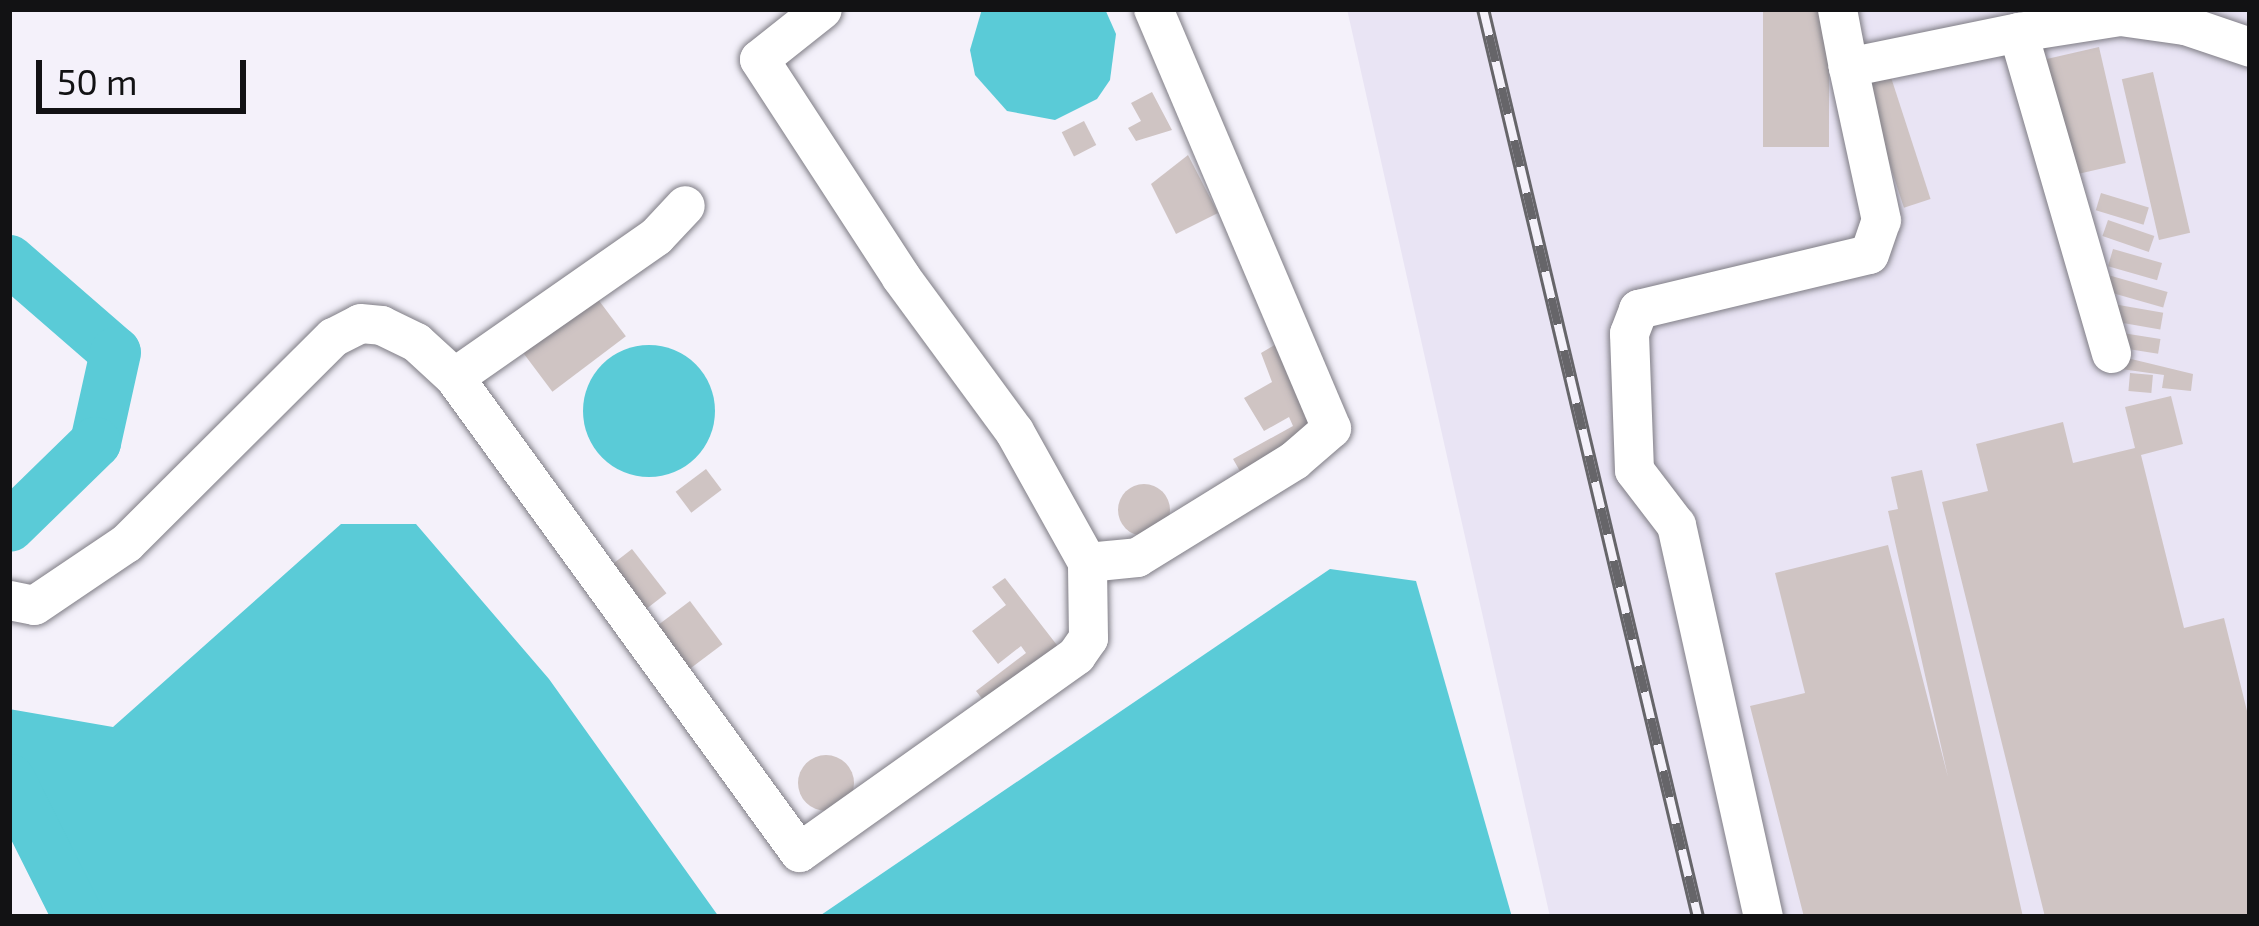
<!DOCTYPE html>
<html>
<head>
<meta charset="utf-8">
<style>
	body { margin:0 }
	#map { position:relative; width:2259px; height:926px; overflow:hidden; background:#f4f1fa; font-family:"Exo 2",sans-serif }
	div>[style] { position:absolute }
	.built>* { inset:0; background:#e9e4f4 }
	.water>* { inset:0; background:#5acbd7 }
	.round { border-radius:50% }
	.river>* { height:51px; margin:-25.5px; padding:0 25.5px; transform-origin:25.5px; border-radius:25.5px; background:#5acbd7 }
	.building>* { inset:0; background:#cfc4c3; transform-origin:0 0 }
	.roads { filter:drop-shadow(0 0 3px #7f7d85) drop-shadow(0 0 3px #7f7d85) }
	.minor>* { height:39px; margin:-19.5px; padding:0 19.5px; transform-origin:19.5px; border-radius:19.5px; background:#fff }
	.rail>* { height:14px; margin-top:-7px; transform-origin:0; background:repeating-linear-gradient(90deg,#f4f1fa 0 27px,#666569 0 54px); box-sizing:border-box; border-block:3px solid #666569 }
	span { translate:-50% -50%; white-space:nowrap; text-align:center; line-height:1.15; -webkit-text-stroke:12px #f4f1fa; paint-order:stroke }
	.frame { position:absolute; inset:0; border:12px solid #121214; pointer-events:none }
	.scale { position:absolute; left:36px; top:60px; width:210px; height:54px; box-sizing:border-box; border:6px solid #121214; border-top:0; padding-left:15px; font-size:36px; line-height:42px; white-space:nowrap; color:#121214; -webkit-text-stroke:9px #f4f1fa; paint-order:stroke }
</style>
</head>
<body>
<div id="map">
	<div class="built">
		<i style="clip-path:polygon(1347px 9px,2250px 9px,2250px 917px,1550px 917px)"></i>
	</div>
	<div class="water">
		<i style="clip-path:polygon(982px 9px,1105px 9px,1116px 34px,1110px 80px,1097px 99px,1055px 120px,1007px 111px,975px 75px,970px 50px)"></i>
		<i class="round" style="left:583px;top:345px;width:132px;height:132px"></i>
		<i style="clip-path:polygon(341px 524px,416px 524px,549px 679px,719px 917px,72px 917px,9px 769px,9px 709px,113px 727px)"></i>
		<i style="clip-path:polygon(1330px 569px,1416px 581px,1512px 917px,818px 917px)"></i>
	</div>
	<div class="river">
		<i style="left:9px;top:260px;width:140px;rotate:41deg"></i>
		<i style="left:115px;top:352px;width:92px;rotate:102.5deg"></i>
		<i style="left:95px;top:442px;width:120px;rotate:135.7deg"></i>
		<i style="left:9px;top:779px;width:154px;rotate:63.4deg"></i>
	</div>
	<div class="building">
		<i style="left:1763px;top:9px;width:66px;height:138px"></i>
		<i style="left:2099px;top:47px;width:119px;height:57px;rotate:77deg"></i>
		<i style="left:1887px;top:65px;width:141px;height:28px;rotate:72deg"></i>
		<i style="left:2153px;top:72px;width:165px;height:32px;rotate:77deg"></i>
		<i style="clip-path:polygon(1152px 92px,1172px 130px,1136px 141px,1128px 128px,1141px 121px,1131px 103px)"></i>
		<i style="left:1084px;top:121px;width:27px;height:25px;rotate:63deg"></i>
		<i style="clip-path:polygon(1188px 155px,1218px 213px,1176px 234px,1151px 184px)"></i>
		<i style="left:2101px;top:193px;width:50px;height:18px;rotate:17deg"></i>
		<i style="left:2108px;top:220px;width:49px;height:17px;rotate:19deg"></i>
		<i style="left:2113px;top:249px;width:51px;height:18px;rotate:16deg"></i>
		<i style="left:2108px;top:275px;width:62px;height:16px;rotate:16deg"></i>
		<i style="left:597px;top:298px;width:48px;height:92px;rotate:53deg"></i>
		<i style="left:2113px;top:304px;width:51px;height:17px;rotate:10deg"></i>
		<i style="left:2116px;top:332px;width:45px;height:15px;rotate:9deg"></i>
		<i style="clip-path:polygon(1283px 340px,1323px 427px,1241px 473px,1233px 459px,1293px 426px,1289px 417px,1264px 431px,1244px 398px,1272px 382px,1261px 353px)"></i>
		<i style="clip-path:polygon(2123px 357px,2193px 374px,2191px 391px,2162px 388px,2164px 375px,2121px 369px)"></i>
		<i style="left:2130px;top:373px;width:23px;height:18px;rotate:5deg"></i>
		<i style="clip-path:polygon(2171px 396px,2183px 444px,2141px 455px,2184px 628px,2224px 618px,2250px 723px,2250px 917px,2045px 917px,1942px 502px,1988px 491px,1976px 444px,2063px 422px,2073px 463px,2135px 448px,2125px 407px)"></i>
		<i style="left:706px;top:469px;width:26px;height:38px;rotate:53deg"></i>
		<i style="clip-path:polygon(1922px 470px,2023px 917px,1804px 917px,1750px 706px,1805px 693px,1775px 573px,1888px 545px,1948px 777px,1888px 511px,1898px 509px,1891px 477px)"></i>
		<i class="round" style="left:1118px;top:484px;width:52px;height:52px"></i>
		<i style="left:632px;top:549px;width:56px;height:29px;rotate:52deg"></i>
		<i style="clip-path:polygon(1005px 578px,1060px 649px,987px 705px,976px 691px,1026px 653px,1021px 646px,998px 664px,972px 631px,1006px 605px,992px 587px)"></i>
		<i style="left:690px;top:601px;width:54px;height:47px;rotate:53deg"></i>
		<i class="round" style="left:798px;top:755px;width:56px;height:56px"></i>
	</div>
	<div class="roads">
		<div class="minor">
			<i style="left:1837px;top:9px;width:59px;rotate:79.3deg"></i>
			<i style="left:2111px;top:353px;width:334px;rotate:-106.2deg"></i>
			<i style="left:2018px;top:32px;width:103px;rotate:-8.9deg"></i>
			<i style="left:2120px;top:16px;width:66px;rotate:7.9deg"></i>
			<i style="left:2185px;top:25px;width:69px;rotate:18.7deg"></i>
			<i style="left:454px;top:377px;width:587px;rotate:54.01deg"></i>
			<i style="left:799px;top:852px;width:340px;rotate:-35.4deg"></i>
			<i style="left:1076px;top:655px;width:21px;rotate:-55deg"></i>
			<i style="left:1088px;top:638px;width:76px;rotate:-90.8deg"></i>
			<i style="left:1087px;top:562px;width:150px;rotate:-119.1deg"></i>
			<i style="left:1014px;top:431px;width:191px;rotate:-126.3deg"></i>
			<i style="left:901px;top:277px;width:260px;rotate:-123.1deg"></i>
			<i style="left:759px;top:59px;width:80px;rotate:-38.4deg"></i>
			<i style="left:1087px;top:562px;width:50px;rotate:-5.7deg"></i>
			<i style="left:1137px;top:557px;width:185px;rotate:-31.7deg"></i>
			<i style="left:1294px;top:460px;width:49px;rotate:-40.9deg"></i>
			<i style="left:1331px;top:428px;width:455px;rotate:-113deg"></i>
			<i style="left:9px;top:600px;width:25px;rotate:11deg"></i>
			<i style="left:34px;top:605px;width:111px;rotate:-34deg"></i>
			<i style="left:126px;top:543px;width:292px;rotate:-44.9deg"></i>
			<i style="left:333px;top:337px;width:30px;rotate:-27deg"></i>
			<i style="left:360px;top:323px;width:21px;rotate:5deg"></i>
			<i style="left:381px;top:325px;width:39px;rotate:26deg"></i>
			<i style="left:416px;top:342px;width:52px;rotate:42.6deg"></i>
			<i style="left:454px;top:377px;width:246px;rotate:-34.9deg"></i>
			<i style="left:656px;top:236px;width:42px;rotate:-46.9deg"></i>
			<i style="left:1763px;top:917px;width:402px;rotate:-102.5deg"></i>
			<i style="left:1676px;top:525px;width:69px;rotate:-127.4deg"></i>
			<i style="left:1634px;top:470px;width:137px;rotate:-92.1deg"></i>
			<i style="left:1629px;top:333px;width:26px;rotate:-69deg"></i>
			<i style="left:1638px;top:309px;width:237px;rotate:-13.4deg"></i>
			<i style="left:1869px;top:254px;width:36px;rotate:-71deg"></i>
			<i style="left:1881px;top:220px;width:157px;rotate:-102.2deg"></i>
			<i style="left:1848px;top:67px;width:174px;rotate:-11.6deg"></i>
		</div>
	</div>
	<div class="rail">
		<i style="left:1483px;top:9px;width:933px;rotate:76.68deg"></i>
	</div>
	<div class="frame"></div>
	<div class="scale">50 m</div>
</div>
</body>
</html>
